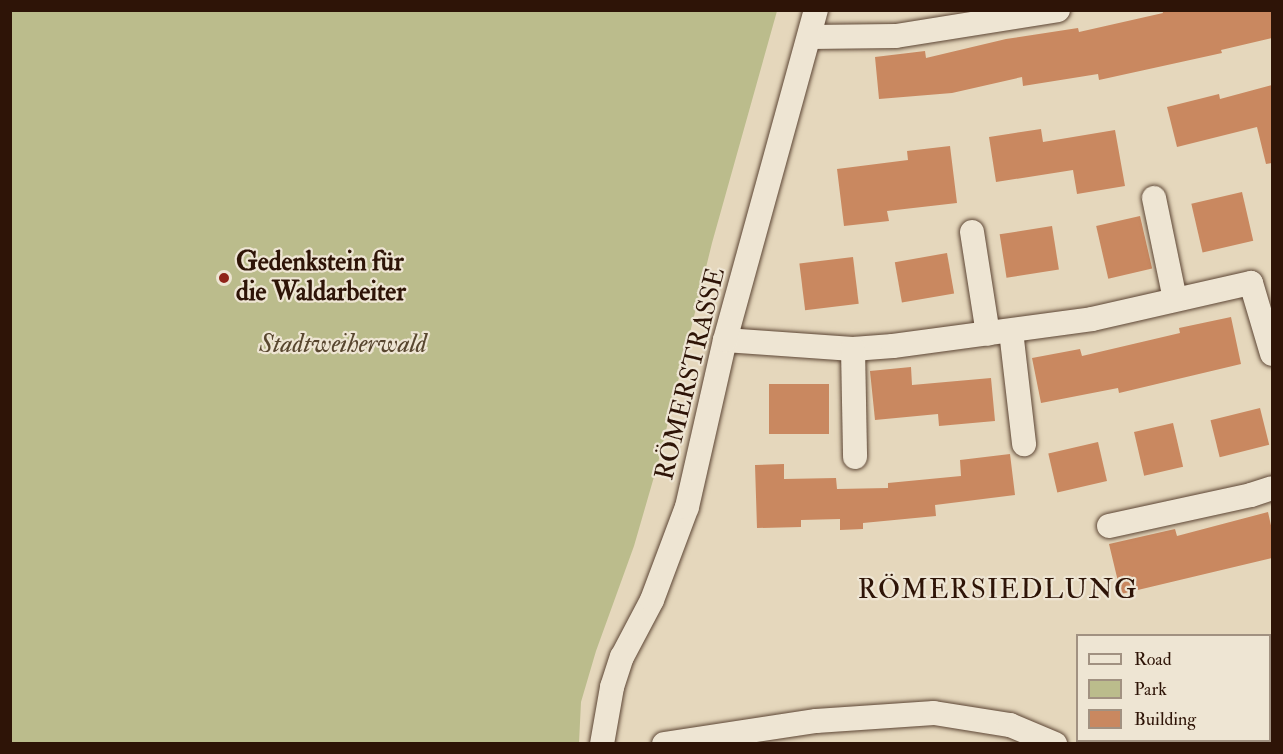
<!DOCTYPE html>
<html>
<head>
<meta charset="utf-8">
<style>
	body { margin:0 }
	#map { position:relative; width:1283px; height:754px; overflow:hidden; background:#e5d7bc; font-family:"IM FELL Double Pica",serif }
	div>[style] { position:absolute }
	.green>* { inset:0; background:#bbbc8c }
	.building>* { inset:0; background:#c98860; transform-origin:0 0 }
	.roads { filter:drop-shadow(0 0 2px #5c4534) drop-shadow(0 0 2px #5c4534) }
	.street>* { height:24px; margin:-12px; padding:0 12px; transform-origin:12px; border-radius:12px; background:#eee5d3 }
	.dots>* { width:16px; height:16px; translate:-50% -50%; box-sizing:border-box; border:3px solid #eee5d3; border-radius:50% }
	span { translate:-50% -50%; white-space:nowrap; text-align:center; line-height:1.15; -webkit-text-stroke:4.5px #eee5d3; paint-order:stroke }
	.poi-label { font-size:26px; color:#2e1407; font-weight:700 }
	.left { translate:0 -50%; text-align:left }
	.park-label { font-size:26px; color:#58462f; font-style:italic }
	.street-label { font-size:26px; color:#2e1407 }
	.neighbourhood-label { font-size:27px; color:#2e1407; letter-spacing:1.5px }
	.frame { position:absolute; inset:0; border:12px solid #2e1407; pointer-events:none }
	.legend { position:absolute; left:1076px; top:634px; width:195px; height:108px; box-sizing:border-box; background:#eee5d3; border:2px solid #a19181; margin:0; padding:8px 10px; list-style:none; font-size:18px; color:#2e1407 }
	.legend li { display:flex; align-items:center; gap:12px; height:30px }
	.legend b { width:30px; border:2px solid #a19181 }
</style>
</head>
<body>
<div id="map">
	<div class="green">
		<i style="clip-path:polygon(10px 11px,777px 11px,712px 243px,658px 463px,634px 546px,596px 651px,581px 702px,579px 743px,11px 743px)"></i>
	</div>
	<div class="building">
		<i style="clip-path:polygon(1162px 10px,1272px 10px,1272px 38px,1221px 50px,1222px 53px,1099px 80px,1098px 74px,1023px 86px,1022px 77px,952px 93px,879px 99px,875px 57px,925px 51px,926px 58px,1006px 39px,1078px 28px,1079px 32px,1163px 13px)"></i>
		<i style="clip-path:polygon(1272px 85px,1272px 163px,1266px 164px,1257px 127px,1177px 147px,1167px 107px,1219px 94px,1220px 99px)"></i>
		<i style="clip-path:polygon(1041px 129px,1043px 142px,1115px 130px,1125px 186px,1077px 194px,1073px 170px,996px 182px,989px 137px)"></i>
		<i style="clip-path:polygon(950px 146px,957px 203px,887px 211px,889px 221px,844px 226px,837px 169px,908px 160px,907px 151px)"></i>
		<i style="left:1242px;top:192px;width:50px;height:52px;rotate:77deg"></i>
		<i style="left:1140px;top:216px;width:54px;height:45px;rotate:77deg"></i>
		<i style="left:1052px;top:226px;width:44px;height:53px;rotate:81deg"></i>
		<i style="left:947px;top:253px;width:41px;height:53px;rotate:80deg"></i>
		<i style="left:853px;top:257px;width:47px;height:54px;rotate:83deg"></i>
		<i style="clip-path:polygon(1231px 317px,1241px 364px,1119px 393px,1118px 388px,1041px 403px,1032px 358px,1080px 349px,1082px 356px,1180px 333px,1179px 328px)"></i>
		<i style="clip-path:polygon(911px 367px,912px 385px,991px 378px,995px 421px,939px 426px,938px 414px,875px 420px,870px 371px)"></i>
		<i style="left:769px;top:384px;width:60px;height:50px"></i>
		<i style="left:1260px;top:408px;width:38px;height:51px;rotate:76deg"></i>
		<i style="left:1173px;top:423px;width:45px;height:40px;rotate:77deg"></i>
		<i style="left:1098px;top:442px;width:40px;height:51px;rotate:77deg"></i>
		<i style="clip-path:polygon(1010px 454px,1015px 495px,935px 505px,936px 516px,863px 523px,863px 529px,840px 530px,840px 519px,801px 520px,801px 527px,757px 528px,755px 465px,784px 464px,784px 479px,836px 478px,837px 489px,888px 488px,888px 483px,961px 476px,960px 460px)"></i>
		<i style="clip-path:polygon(1268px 512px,1272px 530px,1272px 558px,1121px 594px,1109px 544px,1175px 529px,1177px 536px)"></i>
	</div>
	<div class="roads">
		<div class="street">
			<i style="left:810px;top:37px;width:86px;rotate:-0.7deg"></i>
			<i style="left:896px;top:36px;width:164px;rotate:-9.1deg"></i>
			<i style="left:1154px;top:198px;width:103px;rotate:78.3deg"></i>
			<i style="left:972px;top:232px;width:103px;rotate:81.1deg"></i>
			<i style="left:1011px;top:331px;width:114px;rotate:83.4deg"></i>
			<i style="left:725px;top:340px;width:128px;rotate:4deg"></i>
			<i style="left:853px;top:349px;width:40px;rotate:-4.3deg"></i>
			<i style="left:893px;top:346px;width:201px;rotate:-7.7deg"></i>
			<i style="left:1092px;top:319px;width:163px;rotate:-12.8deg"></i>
			<i style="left:1251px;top:283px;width:74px;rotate:73.5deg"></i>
			<i style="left:853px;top:349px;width:108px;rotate:88.9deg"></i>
			<i style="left:1109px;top:526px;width:145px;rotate:-12.3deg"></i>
			<i style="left:1251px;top:495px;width:22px;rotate:-18deg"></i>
			<i style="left:602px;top:744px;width:58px;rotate:-80deg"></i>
			<i style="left:612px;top:687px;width:32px;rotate:-72deg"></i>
			<i style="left:622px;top:657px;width:64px;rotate:-62.2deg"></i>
			<i style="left:652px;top:600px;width:99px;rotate:-69.4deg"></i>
			<i style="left:687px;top:507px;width:171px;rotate:-77.2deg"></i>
			<i style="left:725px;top:340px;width:342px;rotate:-74.6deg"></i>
			<i style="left:664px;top:744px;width:154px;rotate:-8.6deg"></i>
			<i style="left:816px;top:721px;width:118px;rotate:-3.9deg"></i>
			<i style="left:934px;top:713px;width:77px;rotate:9deg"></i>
			<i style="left:1010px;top:725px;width:49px;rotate:22.9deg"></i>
		</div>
	</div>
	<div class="dots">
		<i style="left:224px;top:278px;background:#8f2418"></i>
	</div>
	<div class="poi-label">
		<span class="left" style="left:236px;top:278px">Gedenkstein für<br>die Waldarbeiter</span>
	</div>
	<div class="park-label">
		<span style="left:343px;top:345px">Stadtweiherwald</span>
	</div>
	<div class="street-label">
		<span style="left:691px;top:374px;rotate:-76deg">RÖMERSTRASSE</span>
	</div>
	<div class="neighbourhood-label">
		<span style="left:998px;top:590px">RÖMERSIEDLUNG</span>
	</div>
	<div class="frame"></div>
	<ul class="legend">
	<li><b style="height:8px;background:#eee5d3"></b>Road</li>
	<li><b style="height:16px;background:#bbbc8c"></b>Park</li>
	<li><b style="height:16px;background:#c98860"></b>Building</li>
	</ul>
</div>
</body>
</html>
